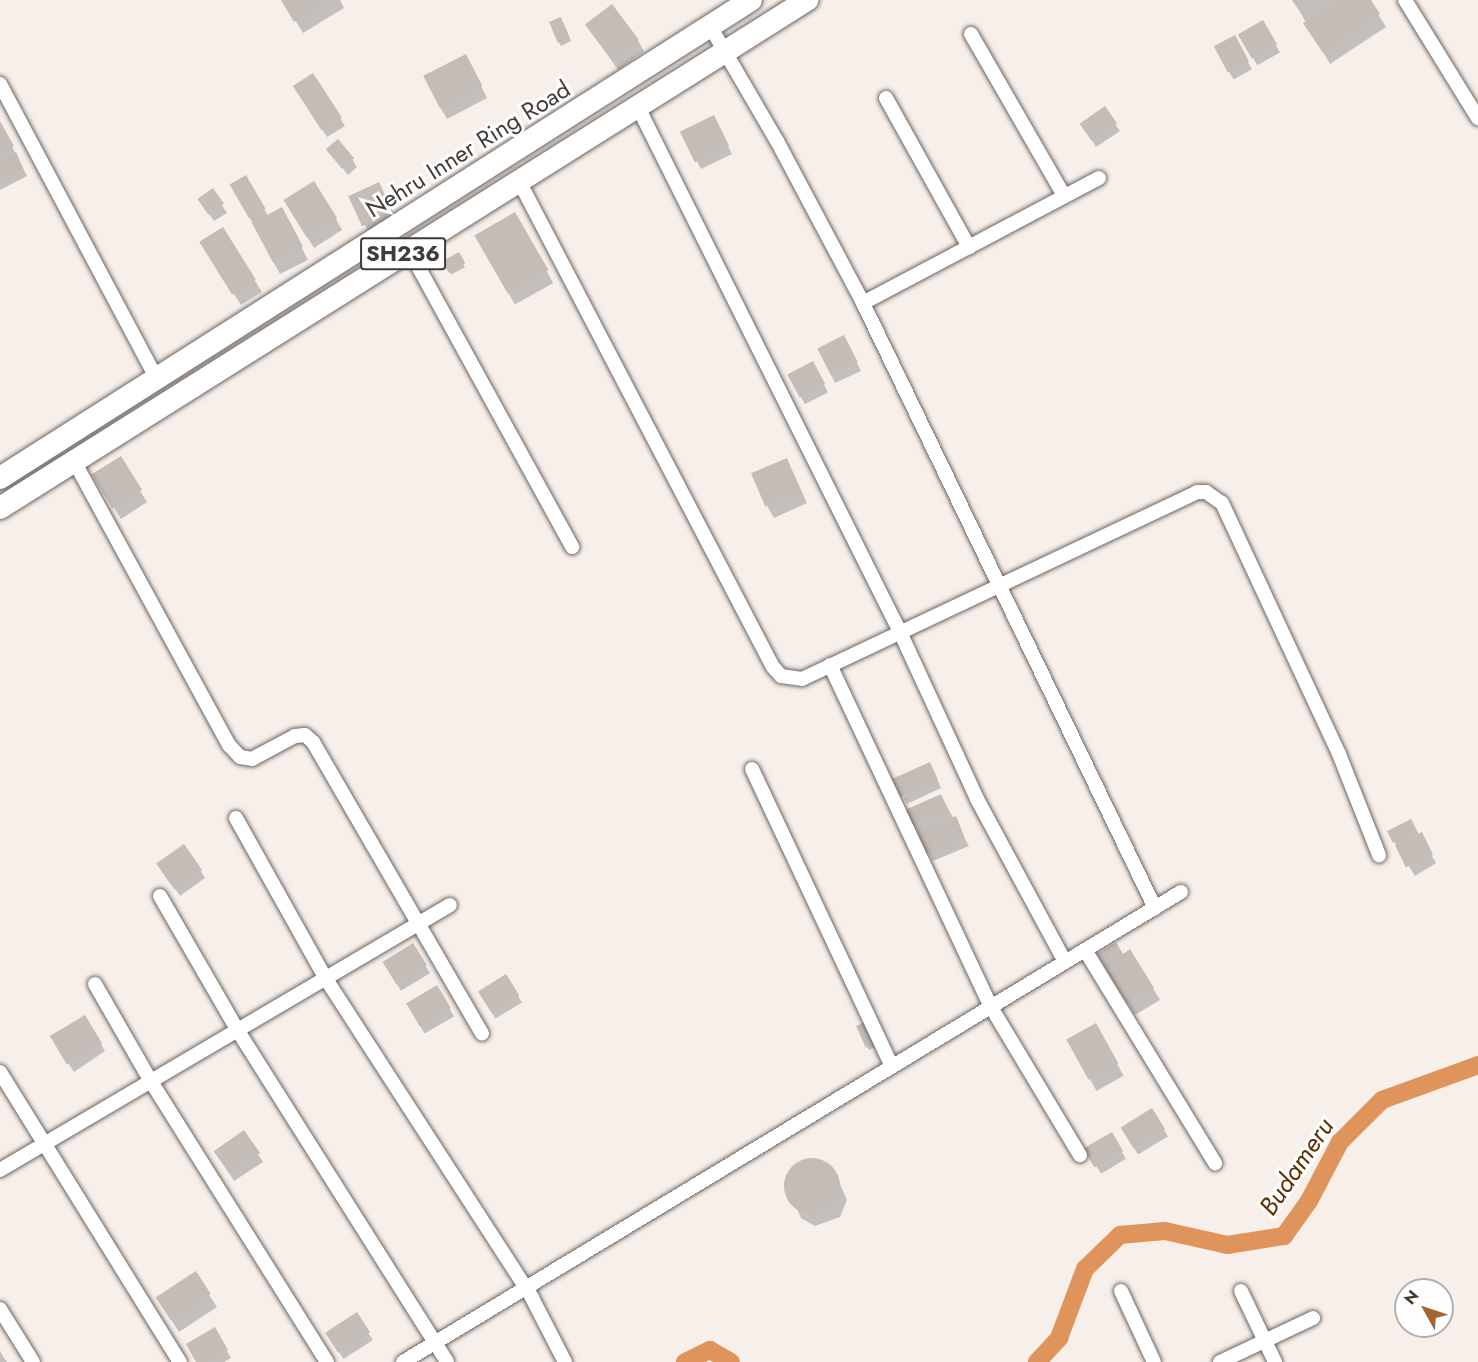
<!DOCTYPE html>
<html>
<head>
<meta charset="utf-8">
<style>
	body { margin:0 }
	#map { position:relative; width:1478px; height:1362px; overflow:hidden; background:#f7efea; font-family:Jost,sans-serif }
	div>[style] { position:absolute }
	.shadow>* { inset:0; background:#0003; transform-origin:0 0 }
	.canal>* { height:18px; margin:-9px; padding:0 9px; transform-origin:9px; border-radius:9px; background:#de945b }
	.building>* { inset:0; background:#c4bcb7; transform-origin:0 0 }
	.round { border-radius:50% }
	.roads { filter:drop-shadow(0 0 2px #6c6560) drop-shadow(0 0 2px #6c6560) }
	.street>* { height:14px; margin:-7px; padding:0 7px; transform-origin:7px; border-radius:7px; background:#fff }
	.primary>* { height:22px; margin:-11px; padding:0 11px; transform-origin:11px; border-radius:11px; background:#fff }
	span { translate:-50% -50%; white-space:nowrap; text-align:center; line-height:1.15; -webkit-text-stroke:6px #fefefe; paint-order:stroke }
	.shield-label span { padding:2px 4px; background:#fefefe; border:2px solid; border-radius:4px; -webkit-text-stroke-width:0 }
	.shield-label { font-size:22px; color:#3f3c3a; font-weight:700 }
	.street-label { font-size:24px; color:#3f3c3a }
	.water-label { font-size:26px; color:#603001; font-style:italic }
	.north { position:absolute; left:1394px; top:1278px; width:60px; height:60px; box-sizing:border-box; background:#fefefe; border:2px solid #b2b0b0; border-radius:50%; rotate:310deg; font-size:16px; font-weight:700; line-height:24px; text-align:center; color:#3f3c3a }
	.north::after { content:''; display:block; margin:auto; width:21px; height:27px; background:#a5642f; clip-path:polygon(50% 0,100% 100%,50% 72%,0 100%) }
</style>
</head>
<body>
<div id="map">
	<div class="shadow">
		<i style="clip-path:polygon(283px 0,340px 0,344px 8px,303px 33px)"></i>
		<i style="clip-path:polygon(1293px 0,1369px 0,1386px 27px,1330px 64px)"></i>
		<i style="clip-path:polygon(562px 22px,571px 41px,561px 46px,559px 42px)"></i>
		<i style="left:1263px;top:22px;width:35px;height:26px;rotate:61deg"></i>
		<i style="clip-path:polygon(587px 25px,637px 39px,644px 51px,618px 70px)"></i>
		<i style="left:1234px;top:37px;width:37px;height:21px;rotate:61deg"></i>
		<i style="clip-path:polygon(472px 68px,487px 98px,447px 119px,440px 107px)"></i>
		<i style="clip-path:polygon(313px 75px,345px 126px,327px 137px,299px 94px)"></i>
		<i style="clip-path:polygon(0 123px,27px 176px,0 190px)"></i>
		<i style="clip-path:polygon(717px 124px,732px 154px,701px 169px,682px 131px)"></i>
		<i style="clip-path:polygon(1115px 124px,1120px 131px,1096px 147px,1086px 131px)"></i>
		<i style="clip-path:polygon(328px 150px,352px 159px,357px 167px,348px 175px)"></i>
		<i style="clip-path:polygon(246px 177px,268px 216px,288px 221px,308px 260px,280px 274px,232px 185px)"></i>
		<i style="clip-path:polygon(213px 191px,227px 213px,214px 221px,204px 207px)"></i>
		<i style="clip-path:polygon(383px 192px,396px 220px,369px 233px,351px 197px)"></i>
		<i style="clip-path:polygon(292px 213px,336px 219px,342px 230px,314px 248px)"></i>
		<i style="left:515px;top:214px;width:79px;height:44px;rotate:61deg"></i>
		<i style="clip-path:polygon(223px 230px,262px 292px,241px 305px,209px 255px)"></i>
		<i style="left:458px;top:254px;width:15px;height:16px;rotate:62deg"></i>
		<i style="clip-path:polygon(848px 344px,861px 371px,835px 383px,819px 349px)"></i>
		<i style="left:813px;top:363px;width:33px;height:26px;rotate:63deg"></i>
		<i style="clip-path:polygon(793px 472px,807px 503px,774px 518px,767px 506px)"></i>
		<i style="clip-path:polygon(101px 487px,140px 491px,147px 502px,121px 519px)"></i>
		<i style="clip-path:polygon(934px 772px,941px 788px,907px 804px,903px 797px)"></i>
		<i style="clip-path:polygon(945px 803px,969px 846px,933px 861px,907px 811px)"></i>
		<i style="left:1411px;top:821px;width:49px;height:25px;rotate:59deg"></i>
		<i style="clip-path:polygon(184px 846px,205px 878px,180px 896px,163px 871px)"></i>
		<i style="left:413px;top:945px;width:33px;height:34px;rotate:59deg"></i>
		<i style="clip-path:polygon(1130px 951px,1160px 1000px,1135px 1015px,1099px 954px,1122px 956px)"></i>
		<i style="left:506px;top:976px;width:31px;height:31px;rotate:59deg"></i>
		<i style="left:437px;top:987px;width:34px;height:34px;rotate:60deg"></i>
		<i style="left:1096px;top:1026px;width:57px;height:31px;rotate:61deg"></i>
		<i style="clip-path:polygon(858px 1027px,877px 1046px,869px 1050px)"></i>
		<i style="clip-path:polygon(101px 1044px,105px 1051px,74px 1072px,57px 1046px)"></i>
		<i style="left:1152px;top:1110px;width:31px;height:35px;rotate:59deg"></i>
		<i style="clip-path:polygon(244px 1132px,263px 1162px,234px 1181px,220px 1159px)"></i>
		<i style="left:1111px;top:1134px;width:29px;height:29px;rotate:59deg"></i>
		<i style="clip-path:polygon(819px 1161px,834px 1170px,847px 1200px,840px 1217px,815px 1226px,801px 1218px,786px 1183px,801px 1163px)"></i>
		<i style="clip-path:polygon(195px 1273px,217px 1307px,179px 1332px,165px 1310px)"></i>
		<i style="left:356px;top:1314px;width:31px;height:35px;rotate:57deg"></i>
		<i style="clip-path:polygon(214px 1329px,231px 1358px,224px 1362px,198px 1362px)"></i>
		<i style="clip-path:polygon(0 1351px,4px 1358px,7px 1362px,0 1362px)"></i>
	</div>
	<div class="canal">
		<i style="left:685px;top:1362px;width:28px;rotate:-26deg"></i>
		<i style="left:710px;top:1350px;width:24px;rotate:30deg"></i>
		<i style="left:1037px;top:1362px;width:33px;rotate:-47deg"></i>
		<i style="left:1059px;top:1338px;width:74px;rotate:-69.4deg"></i>
		<i style="left:1085px;top:1269px;width:49px;rotate:-44.2deg"></i>
		<i style="left:1120px;top:1235px;width:45px;rotate:-5.1deg"></i>
		<i style="left:1165px;top:1231px;width:64px;rotate:12.7deg"></i>
		<i style="left:1227px;top:1245px;width:58px;rotate:-9deg"></i>
		<i style="left:1284px;top:1236px;width:43px;rotate:-54.5deg"></i>
		<i style="left:1309px;top:1201px;width:67px;rotate:-62.3deg"></i>
		<i style="left:1340px;top:1142px;width:59px;rotate:-45deg"></i>
		<i style="left:1382px;top:1100px;width:102px;rotate:-20deg"></i>
	</div>
	<div class="building">
		<i style="clip-path:polygon(281px 0,332px 0,294px 22px)"></i>
		<i style="clip-path:polygon(1292px 0,1311px 0,1298px 9px)"></i>
		<i style="clip-path:polygon(1337px 0,1371px 0,1380px 14px,1323px 53px,1303px 23px)"></i>
		<i style="left:612px;top:4px;width:44px;height:34px;rotate:53deg"></i>
		<i style="left:561px;top:17px;width:23px;height:13px;rotate:67deg"></i>
		<i style="left:1263px;top:20px;width:28px;height:29px;rotate:60deg"></i>
		<i style="left:1235px;top:35px;width:30px;height:24px;rotate:62deg"></i>
		<i style="left:466px;top:54px;width:36px;height:48px;rotate:63deg"></i>
		<i style="left:313px;top:73px;width:53px;height:24px;rotate:57deg"></i>
		<i style="left:1105px;top:106px;width:21px;height:31px;rotate:55deg"></i>
		<i style="left:714px;top:115px;width:34px;height:38px;rotate:64deg"></i>
		<i style="clip-path:polygon(0 121px,14px 146px,0 154px)"></i>
		<i style="left:338px;top:139px;width:25px;height:16px;rotate:50deg"></i>
		<i style="clip-path:polygon(16px 152px,23px 168px,0 180px,0 160px)"></i>
		<i style="left:246px;top:175px;width:39px;height:19px;rotate:60deg"></i>
		<i style="left:314px;top:181px;width:44px;height:36px;rotate:58deg"></i>
		<i style="left:379px;top:182px;width:33px;height:34px;rotate:65deg"></i>
		<i style="left:213px;top:188px;width:19px;height:19px;rotate:55deg"></i>
		<i style="left:282px;top:207px;width:45px;height:34px;rotate:62deg"></i>
		<i style="left:515px;top:212px;width:67px;height:47px;rotate:60deg"></i>
		<i style="left:223px;top:227px;width:62px;height:28px;rotate:58deg"></i>
		<i style="left:459px;top:252px;width:13px;height:19px;rotate:61deg"></i>
		<i style="left:844px;top:335px;width:30px;height:30px;rotate:63deg"></i>
		<i style="left:813px;top:361px;width:26px;height:29px;rotate:62deg"></i>
		<i style="left:121px;top:456px;width:40px;height:35px;rotate:58deg"></i>
		<i style="left:787px;top:458px;width:36px;height:39px;rotate:67deg"></i>
		<i style="left:930px;top:762px;width:20px;height:41px;rotate:66deg"></i>
		<i style="left:941px;top:794px;width:17px;height:39px;rotate:66deg"></i>
		<i style="left:956px;top:816px;width:24px;height:42px;rotate:68deg"></i>
		<i style="left:1411px;top:819px;width:13px;height:27px;rotate:63deg"></i>
		<i style="left:1422px;top:832px;width:25px;height:30px;rotate:64deg"></i>
		<i style="left:184px;top:844px;width:32px;height:34px;rotate:55deg"></i>
		<i style="clip-path:polygon(1116px 942px,1123px 954px,1130px 949px,1154px 988px,1127px 1004px,1097px 954px)"></i>
		<i style="left:413px;top:943px;width:26px;height:36px;rotate:58deg"></i>
		<i style="left:506px;top:974px;width:25px;height:33px;rotate:58deg"></i>
		<i style="left:437px;top:985px;width:27px;height:36px;rotate:59deg"></i>
		<i style="left:85px;top:1015px;width:33px;height:41px;rotate:59deg"></i>
		<i style="left:867px;top:1021px;width:24px;height:12px;rotate:66deg"></i>
		<i style="left:1096px;top:1023px;width:46px;height:34px;rotate:61deg"></i>
		<i style="left:1152px;top:1108px;width:25px;height:37px;rotate:58deg"></i>
		<i style="left:244px;top:1130px;width:28px;height:37px;rotate:55deg"></i>
		<i style="left:1112px;top:1132px;width:22px;height:33px;rotate:60deg"></i>
		<i class="round" style="left:784px;top:1158px;width:56px;height:56px"></i>
		<i style="left:196px;top:1271px;width:27px;height:48px;rotate:57deg"></i>
		<i style="left:357px;top:1312px;width:24px;height:38px;rotate:57deg"></i>
		<i style="clip-path:polygon(215px 1327px,228px 1350px,207px 1362px,196px 1362px,186px 1344px)"></i>
	</div>
	<div class="roads">
		<div class="street">
			<i style="left:1405px;top:0;width:139px;rotate:58.3deg"></i>
			<i style="left:710px;top:26px;width:133px;rotate:59.8deg"></i>
			<i style="left:777px;top:141px;width:183px;rotate:62deg"></i>
			<i style="left:863px;top:303px;width:672px;rotate:64.24deg"></i>
			<i style="left:971px;top:34px;width:187px;rotate:60.1deg"></i>
			<i style="left:0;top:84px;width:333px;rotate:62deg"></i>
			<i style="left:886px;top:98px;width:171px;rotate:60.9deg"></i>
			<i style="left:638px;top:107px;width:587px;rotate:63.48deg"></i>
			<i style="left:900px;top:632px;width:184px;rotate:65.2deg"></i>
			<i style="left:977px;top:799px;width:185px;rotate:61.6deg"></i>
			<i style="left:519px;top:181px;width:548px;rotate:62.41deg"></i>
			<i style="left:773px;top:667px;width:12px;rotate:48deg"></i>
			<i style="left:781px;top:676px;width:21px;rotate:8deg"></i>
			<i style="left:802px;top:679px;width:437px;rotate:-25.3deg"></i>
			<i style="left:1197px;top:492px;width:9px"></i>
			<i style="left:1206px;top:492px;width:19px;rotate:35deg"></i>
			<i style="left:1222px;top:503px;width:277px;rotate:65deg"></i>
			<i style="left:1339px;top:754px;width:109px;rotate:68.4deg"></i>
			<i style="left:409px;top:250px;width:339px;rotate:61.2deg"></i>
			<i style="left:863px;top:303px;width:267px;rotate:-27.9deg"></i>
			<i style="left:74px;top:461px;width:324px;rotate:61.4deg"></i>
			<i style="left:229px;top:745px;width:16px;rotate:47deg"></i>
			<i style="left:240px;top:757px;width:12px;rotate:9deg"></i>
			<i style="left:252px;top:759px;width:49px;rotate:-28.1deg"></i>
			<i style="left:295px;top:736px;width:10px;rotate:-6deg"></i>
			<i style="left:305px;top:735px;width:11px;rotate:41deg"></i>
			<i style="left:313px;top:742px;width:337px;rotate:59.9deg"></i>
			<i style="left:830px;top:665px;width:378px;rotate:64.8deg"></i>
			<i style="left:991px;top:1007px;width:173px;rotate:59deg"></i>
			<i style="left:752px;top:769px;width:329px;rotate:64.8deg"></i>
			<i style="left:236px;top:818px;width:184px;rotate:60.8deg"></i>
			<i style="left:326px;top:979px;width:380px;rotate:57.1deg"></i>
			<i style="left:532px;top:1298px;width:72px;rotate:62.7deg"></i>
			<i style="left:160px;top:896px;width:156px;rotate:60deg"></i>
			<i style="left:238px;top:1031px;width:391px;rotate:57.7deg"></i>
			<i style="left:1085px;top:950px;width:250px;rotate:58.6deg"></i>
			<i style="left:95px;top:984px;width:114px;rotate:60.1deg"></i>
			<i style="left:152px;top:1083px;width:329px;rotate:57.9deg"></i>
			<i style="left:0;top:1072px;width:341px;rotate:58.2deg"></i>
			<i style="left:0;top:1170px;width:522px;rotate:-30.49deg"></i>
			<i style="left:1121px;top:1291px;width:78px;rotate:65.1deg"></i>
			<i style="left:1241px;top:1291px;width:79px;rotate:64.4deg"></i>
			<i style="left:0;top:1309px;width:62px;rotate:58.1deg"></i>
			<i style="left:403px;top:1362px;width:909px;rotate:-31.14deg"></i>
			<i style="left:1220px;top:1362px;width:103px;rotate:-25.3deg"></i>
		</div>
		<div class="primary">
			<i style="left:0;top:478px;width:890px;rotate:-32.48deg"></i>
			<i style="left:0;top:508px;width:954px;rotate:-32.19deg"></i>
		</div>
	</div>
	<div class="shield-label">
		<span style="left:403px;top:254px">SH236</span>
	</div>
	<div class="street-label">
		<span style="left:468px;top:149px;rotate:-32deg">Nehru Inner Ring Road</span>
	</div>
	<div class="water-label">
		<span style="left:1297px;top:1167px;rotate:-56deg">Budameru</span>
	</div>
	<div class="north">N</div>
</div>
</body>
</html>
